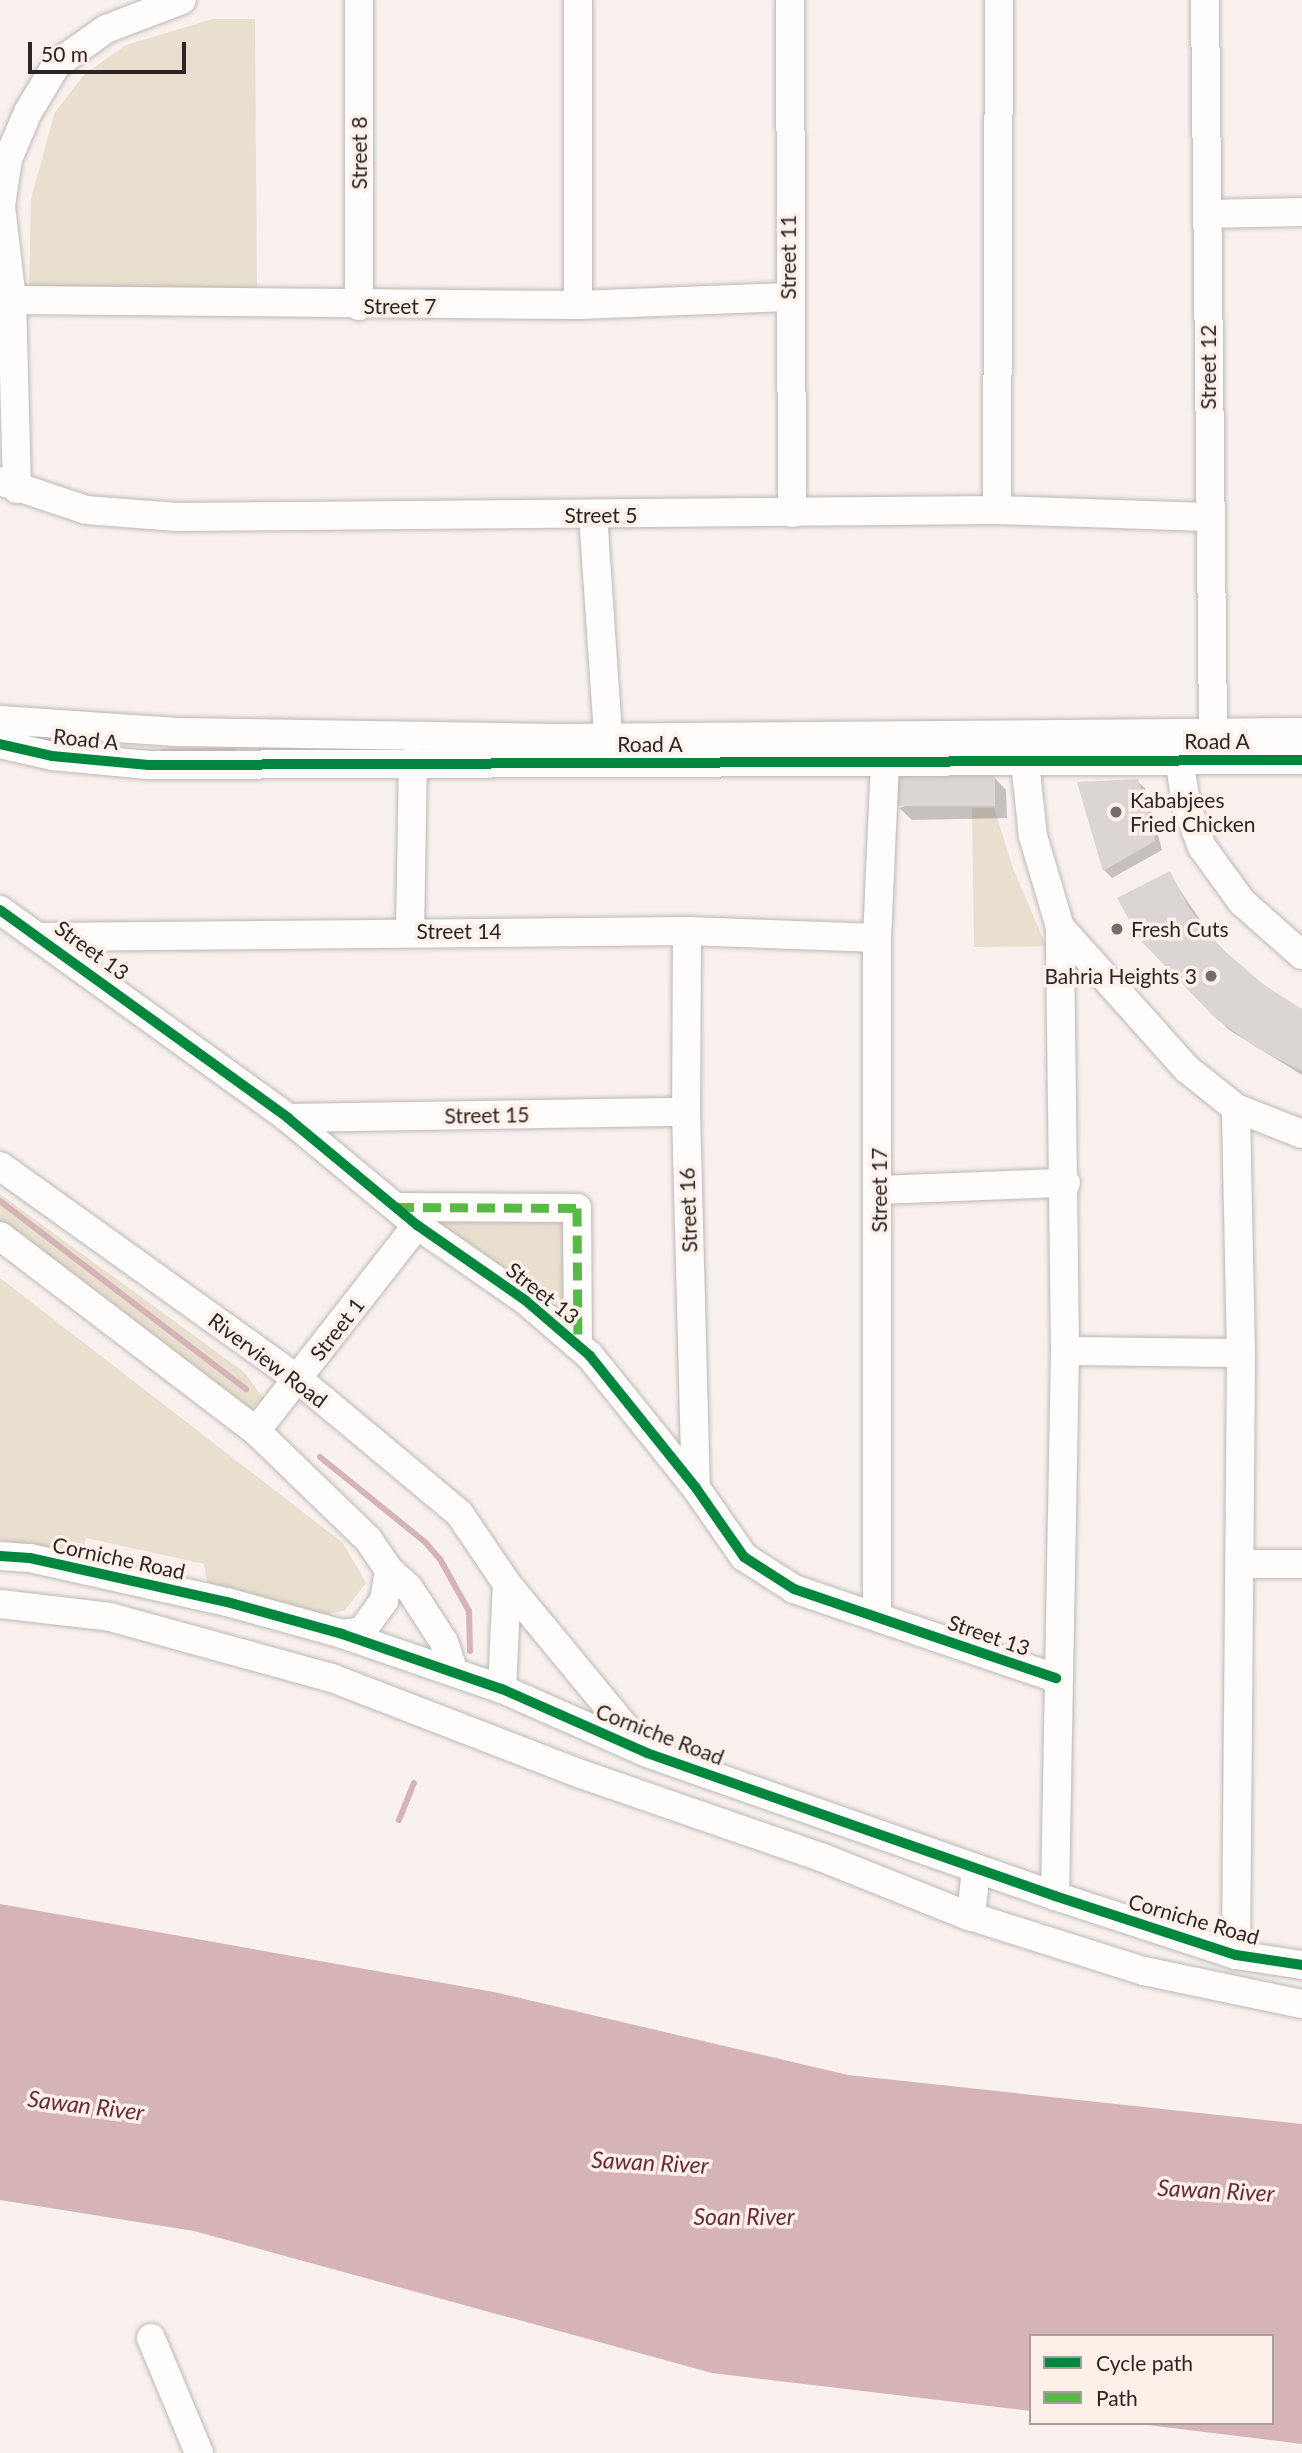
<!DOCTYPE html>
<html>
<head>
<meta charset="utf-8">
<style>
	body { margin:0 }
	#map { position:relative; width:1302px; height:2453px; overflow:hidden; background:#f8f1ee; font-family:Lato,sans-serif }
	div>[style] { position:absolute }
	.green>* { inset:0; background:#e8dfcf }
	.water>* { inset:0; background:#d6b3b6 }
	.shadow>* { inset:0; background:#0003 }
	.stream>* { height:6px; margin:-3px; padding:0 3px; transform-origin:3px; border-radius:3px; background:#d6b3b6 }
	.building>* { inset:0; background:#dbd6d3; transform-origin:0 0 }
	.roads { filter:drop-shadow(0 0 2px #bdb8b5) drop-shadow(0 0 2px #bdb8b5) }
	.minor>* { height:28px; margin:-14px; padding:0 14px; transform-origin:14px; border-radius:14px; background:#fefdfc }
	.quiet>* { height:9px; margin-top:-4.5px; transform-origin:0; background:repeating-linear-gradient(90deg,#58b947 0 18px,transparent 0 27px) }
	.cycleway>* { height:10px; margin:-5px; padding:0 5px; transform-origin:5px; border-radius:5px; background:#00873e }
	.dots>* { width:19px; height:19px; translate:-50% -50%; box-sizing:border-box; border:4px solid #fdf0e9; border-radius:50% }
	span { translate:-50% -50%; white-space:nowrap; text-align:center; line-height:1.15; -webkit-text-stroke:7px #fdf0e9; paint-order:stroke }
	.street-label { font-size:21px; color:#2b2624 }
	.poi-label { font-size:21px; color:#2b2624 }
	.left { translate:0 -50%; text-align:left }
	.right { translate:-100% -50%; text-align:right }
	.water-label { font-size:23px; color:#672a36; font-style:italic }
	.legend { position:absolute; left:1029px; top:2334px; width:245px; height:91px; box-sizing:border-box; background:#fdf0e9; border:2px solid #a99f9a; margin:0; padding:9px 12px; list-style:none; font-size:21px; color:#2b2624 }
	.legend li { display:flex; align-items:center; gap:14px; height:35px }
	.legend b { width:35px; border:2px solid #a99f9a }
	.scale { position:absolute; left:28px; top:42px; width:158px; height:32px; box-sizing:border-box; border:4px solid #2b2624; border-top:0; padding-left:9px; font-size:21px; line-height:24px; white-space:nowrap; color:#2b2624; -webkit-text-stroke:5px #fdf0e9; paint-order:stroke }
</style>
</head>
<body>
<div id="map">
	<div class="green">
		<i style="clip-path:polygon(213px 19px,255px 19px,257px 300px,29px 296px,31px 199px,55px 112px,85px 74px,126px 45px)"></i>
		<i style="clip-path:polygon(972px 808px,994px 808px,1013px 868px,1046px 946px,974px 947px)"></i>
		<i style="clip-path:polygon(0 1194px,244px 1372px,264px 1399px,250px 1409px,0 1230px)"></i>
		<i style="clip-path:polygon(571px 1206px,574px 1327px,403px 1207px)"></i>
		<i style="clip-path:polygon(0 1278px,343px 1543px,366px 1583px,345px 1610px,313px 1618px,207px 1582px,204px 1564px,86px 1538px,81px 1555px,0 1540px)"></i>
	</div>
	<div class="water">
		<i style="clip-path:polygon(0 1904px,494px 1992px,848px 2075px,1302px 2124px,1302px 2444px,1131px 2423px,1272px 2423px,1272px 2336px,1031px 2336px,1031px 2411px,712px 2373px,194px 2231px,0 2200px)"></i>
	</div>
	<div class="shadow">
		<i style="clip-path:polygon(994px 777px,1006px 790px,1007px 818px,912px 820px,899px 808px)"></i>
		<i style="clip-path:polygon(1137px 781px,1146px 789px,1162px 850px,1112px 878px,1104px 870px,1079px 783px)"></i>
		<i style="clip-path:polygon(1169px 874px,1213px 939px,1244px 972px,1302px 1010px,1302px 1075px,1229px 1030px,1156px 956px)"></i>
	</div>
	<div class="stream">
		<i style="left:32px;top:735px;width:55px;rotate:10.5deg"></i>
		<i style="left:163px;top:752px;width:70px;rotate:-0.8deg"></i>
		<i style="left:0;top:1201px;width:310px;rotate:37.4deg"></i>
		<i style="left:320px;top:1457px;width:135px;rotate:39deg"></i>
		<i style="left:425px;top:1542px;width:23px;rotate:49deg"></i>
		<i style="left:440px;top:1559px;width:60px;rotate:60.9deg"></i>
		<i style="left:469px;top:1611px;width:40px;rotate:88.6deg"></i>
		<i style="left:399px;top:1820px;width:40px;rotate:-68deg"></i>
	</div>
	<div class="building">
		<i style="left:995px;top:775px;width:31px;height:98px;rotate:90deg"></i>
		<i style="clip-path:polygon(1138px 779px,1155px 841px,1103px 871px,1077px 782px)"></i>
		<i style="clip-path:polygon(1170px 871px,1189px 908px,1219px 946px,1264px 985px,1302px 1009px,1302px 1071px,1257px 1048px,1215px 1018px,1140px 940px,1117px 898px)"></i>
	</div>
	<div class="roads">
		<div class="minor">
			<i style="left:359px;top:0;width:306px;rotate:90deg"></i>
			<i style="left:790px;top:0;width:513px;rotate:89.78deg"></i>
			<i style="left:1205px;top:0;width:733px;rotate:89.37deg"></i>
			<i style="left:1208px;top:214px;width:94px;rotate:-1.2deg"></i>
			<i style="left:12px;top:300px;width:566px;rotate:0.51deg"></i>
			<i style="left:578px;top:305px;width:210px;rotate:-2.2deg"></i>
			<i style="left:578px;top:305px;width:305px;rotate:-90deg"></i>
			<i style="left:0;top:481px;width:91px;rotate:18.6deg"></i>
			<i style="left:86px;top:510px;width:91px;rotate:4.4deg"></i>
			<i style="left:177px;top:517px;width:820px;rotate:-0.49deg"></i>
			<i style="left:997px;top:510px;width:210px;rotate:1.9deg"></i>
			<i style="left:17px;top:489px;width:189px;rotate:-91.5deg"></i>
			<i style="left:12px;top:300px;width:95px;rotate:-96.7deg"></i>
			<i style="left:1px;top:206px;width:48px;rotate:-81.5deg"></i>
			<i style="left:8px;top:159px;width:51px;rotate:-66.9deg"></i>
			<i style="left:28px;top:112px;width:56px;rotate:-58.9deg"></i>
			<i style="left:57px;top:64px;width:60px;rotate:-35.5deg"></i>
			<i style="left:106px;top:29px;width:81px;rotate:-20.9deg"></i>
			<i style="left:997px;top:510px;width:510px;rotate:-89.78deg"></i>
			<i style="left:593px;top:515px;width:222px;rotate:86.1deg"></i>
			<i style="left:0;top:720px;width:177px;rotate:3.9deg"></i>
			<i style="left:177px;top:732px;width:382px;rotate:0.9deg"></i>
			<i style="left:559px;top:738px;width:743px;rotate:-0.46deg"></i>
			<i style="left:1023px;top:743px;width:94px;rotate:83.9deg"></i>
			<i style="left:1033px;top:836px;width:95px;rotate:73.5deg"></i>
			<i style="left:1060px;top:927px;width:191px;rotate:48.2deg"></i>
			<i style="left:1187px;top:1069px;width:63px;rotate:38.5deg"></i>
			<i style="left:1236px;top:1108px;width:71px;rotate:21.5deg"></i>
			<i style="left:0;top:744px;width:53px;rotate:13deg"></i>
			<i style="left:52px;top:756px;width:97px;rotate:5.3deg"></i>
			<i style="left:149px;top:765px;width:1153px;rotate:-0.25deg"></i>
			<i style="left:1179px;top:760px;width:49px;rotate:80.5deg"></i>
			<i style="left:1187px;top:808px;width:42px;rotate:69deg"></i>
			<i style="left:1202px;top:847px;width:68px;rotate:54deg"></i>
			<i style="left:1242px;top:902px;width:80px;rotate:41.5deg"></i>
			<i style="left:0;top:910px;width:355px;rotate:35.8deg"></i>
			<i style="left:288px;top:1118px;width:168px;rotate:39.7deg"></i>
			<i style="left:417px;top:1225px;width:131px;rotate:34.8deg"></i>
			<i style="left:525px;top:1300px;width:86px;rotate:40.7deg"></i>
			<i style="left:590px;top:1356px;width:169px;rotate:51.2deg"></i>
			<i style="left:696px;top:1488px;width:84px;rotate:55.2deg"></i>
			<i style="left:744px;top:1557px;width:59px;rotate:32.6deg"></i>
			<i style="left:794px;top:1589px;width:277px;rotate:18.8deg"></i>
			<i style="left:410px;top:931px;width:170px;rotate:-89deg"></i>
			<i style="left:687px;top:931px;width:181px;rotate:90.3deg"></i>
			<i style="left:686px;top:1112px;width:376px;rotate:88.5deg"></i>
			<i style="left:41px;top:937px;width:646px;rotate:-0.53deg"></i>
			<i style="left:687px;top:931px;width:190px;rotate:2.1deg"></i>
			<i style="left:288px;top:1118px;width:398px;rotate:-0.9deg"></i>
			<i style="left:0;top:1166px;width:366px;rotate:35.6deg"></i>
			<i style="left:298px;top:1379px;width:209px;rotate:39.8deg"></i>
			<i style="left:459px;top:1513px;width:86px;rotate:55.9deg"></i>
			<i style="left:507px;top:1584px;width:214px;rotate:50.5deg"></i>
			<i style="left:880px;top:1190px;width:186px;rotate:-2.2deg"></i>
			<i style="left:396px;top:1207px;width:181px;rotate:0.3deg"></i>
			<i style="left:577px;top:1208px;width:137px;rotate:89.6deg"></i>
			<i style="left:0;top:1236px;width:322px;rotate:37.3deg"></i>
			<i style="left:256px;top:1431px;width:156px;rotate:44deg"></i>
			<i style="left:368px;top:1539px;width:37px;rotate:56deg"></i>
			<i style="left:389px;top:1570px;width:27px;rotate:42deg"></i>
			<i style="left:409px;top:1588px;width:64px;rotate:57.1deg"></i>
			<i style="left:444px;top:1642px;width:32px;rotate:72deg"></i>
			<i style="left:1065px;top:1351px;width:176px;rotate:0.7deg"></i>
			<i style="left:256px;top:1431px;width:261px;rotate:-52deg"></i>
			<i style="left:0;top:1556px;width:30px;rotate:4deg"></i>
			<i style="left:30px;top:1558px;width:202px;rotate:12.6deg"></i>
			<i style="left:227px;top:1602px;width:119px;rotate:15.5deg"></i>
			<i style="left:342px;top:1634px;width:169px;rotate:19deg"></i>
			<i style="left:502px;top:1689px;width:158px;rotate:23.8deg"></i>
			<i style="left:647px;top:1753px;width:432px;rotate:19.3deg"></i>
			<i style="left:1055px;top:1896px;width:190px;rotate:18.1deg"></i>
			<i style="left:1236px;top:1955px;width:67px;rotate:8.6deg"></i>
			<i style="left:1241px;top:1564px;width:61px"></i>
			<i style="left:0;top:1604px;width:111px;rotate:6.7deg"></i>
			<i style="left:110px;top:1617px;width:230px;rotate:15.4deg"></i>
			<i style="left:332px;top:1678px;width:267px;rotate:21.1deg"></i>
			<i style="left:581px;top:1774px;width:254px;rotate:19.1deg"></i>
			<i style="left:821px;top:1857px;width:156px;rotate:21.8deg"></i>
			<i style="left:966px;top:1915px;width:187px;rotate:17.5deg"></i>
			<i style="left:1144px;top:1971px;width:161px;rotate:11.8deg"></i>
			<i style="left:877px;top:1617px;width:679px;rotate:-90deg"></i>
			<i style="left:877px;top:938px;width:176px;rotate:-87.4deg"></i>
			<i style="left:342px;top:1634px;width:20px;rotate:-9deg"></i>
			<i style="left:362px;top:1631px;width:37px;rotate:-54deg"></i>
			<i style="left:384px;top:1601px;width:31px;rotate:-81deg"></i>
			<i style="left:502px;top:1689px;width:105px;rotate:-87.3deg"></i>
			<i style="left:1055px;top:1896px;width:545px;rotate:-88.95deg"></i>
			<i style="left:1065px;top:1351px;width:424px;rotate:-90.7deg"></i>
			<i style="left:971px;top:1917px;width:49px;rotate:-84.2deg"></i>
			<i style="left:1236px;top:1955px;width:602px;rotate:-89.52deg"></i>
			<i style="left:1241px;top:1353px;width:245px;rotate:-91.2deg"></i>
			<i style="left:151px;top:2338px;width:125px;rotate:67.3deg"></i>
		</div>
	</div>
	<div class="quiet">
		<i style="left:396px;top:1207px;width:181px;rotate:0.3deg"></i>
		<i style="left:577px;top:1208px;width:137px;rotate:89.6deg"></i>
	</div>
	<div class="cycleway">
		<i style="left:0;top:744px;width:53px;rotate:13deg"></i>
		<i style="left:52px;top:756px;width:97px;rotate:5.3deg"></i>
		<i style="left:149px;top:765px;width:1153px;rotate:-0.25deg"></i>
		<i style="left:0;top:910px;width:355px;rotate:35.8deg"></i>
		<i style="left:288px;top:1118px;width:168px;rotate:39.7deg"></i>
		<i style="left:417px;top:1225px;width:131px;rotate:34.8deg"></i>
		<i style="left:525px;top:1300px;width:86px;rotate:40.7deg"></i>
		<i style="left:590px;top:1356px;width:169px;rotate:51.2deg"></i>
		<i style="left:696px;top:1488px;width:84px;rotate:55.2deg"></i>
		<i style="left:744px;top:1557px;width:59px;rotate:32.6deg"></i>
		<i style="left:794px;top:1589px;width:277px;rotate:18.8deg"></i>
		<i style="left:0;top:1556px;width:30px;rotate:4deg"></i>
		<i style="left:30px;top:1558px;width:202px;rotate:12.6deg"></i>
		<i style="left:227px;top:1602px;width:119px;rotate:15.5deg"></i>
		<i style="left:342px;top:1634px;width:169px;rotate:19deg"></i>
		<i style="left:502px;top:1689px;width:158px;rotate:23.8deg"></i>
		<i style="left:647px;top:1753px;width:432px;rotate:19.3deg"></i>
		<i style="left:1055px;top:1896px;width:190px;rotate:18.1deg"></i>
		<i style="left:1236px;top:1955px;width:67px;rotate:8.6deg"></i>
	</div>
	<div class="dots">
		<i style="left:1116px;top:812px;background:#736d6b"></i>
		<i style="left:1117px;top:929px;background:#736d6b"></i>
		<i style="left:1211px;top:976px;background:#736d6b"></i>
	</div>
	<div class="street-label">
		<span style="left:359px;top:153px;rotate:-90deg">Street 8</span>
		<span style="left:788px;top:257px;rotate:-90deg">Street 11</span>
		<span style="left:400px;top:306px">Street 7</span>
		<span style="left:1208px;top:367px;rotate:-90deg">Street 12</span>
		<span style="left:601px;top:515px">Street 5</span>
		<span style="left:86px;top:739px;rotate:6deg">Road A</span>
		<span style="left:1217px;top:741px">Road A</span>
		<span style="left:650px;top:744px">Road A</span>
		<span style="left:459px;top:931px">Street 14</span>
		<span style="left:92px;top:950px;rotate:36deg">Street 13</span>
		<span style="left:487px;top:1115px;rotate:-1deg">Street 15</span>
		<span style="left:879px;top:1190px;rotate:-90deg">Street 17</span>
		<span style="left:688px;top:1210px;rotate:-92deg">Street 16</span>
		<span style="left:543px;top:1293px;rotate:38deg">Street 13</span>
		<span style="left:337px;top:1329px;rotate:-52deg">Street 1</span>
		<span style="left:268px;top:1360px;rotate:37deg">Riverview Road</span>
		<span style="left:119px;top:1558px;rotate:12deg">Corniche Road</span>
		<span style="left:989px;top:1635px;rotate:19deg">Street 13</span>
		<span style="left:660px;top:1734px;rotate:21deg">Corniche Road</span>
		<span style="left:1194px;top:1919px;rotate:16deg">Corniche Road</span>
	</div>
	<div class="poi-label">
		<span class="left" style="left:1130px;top:812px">Kababjees<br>Fried Chicken</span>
		<span class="left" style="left:1131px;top:929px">Fresh Cuts</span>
		<span class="right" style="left:1197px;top:976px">Bahria Heights 3</span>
	</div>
	<div class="water-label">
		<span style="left:86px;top:2105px;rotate:7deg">Sawan River</span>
		<span style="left:650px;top:2162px;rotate:3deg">Sawan River</span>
		<span style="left:1216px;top:2190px;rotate:3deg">Sawan River</span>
		<span style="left:744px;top:2216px">Soan River</span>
	</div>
	<ul class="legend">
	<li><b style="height:9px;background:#00873e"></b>Cycle path</li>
	<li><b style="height:9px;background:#58b947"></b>Path</li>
	</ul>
	<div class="scale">50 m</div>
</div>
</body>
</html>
